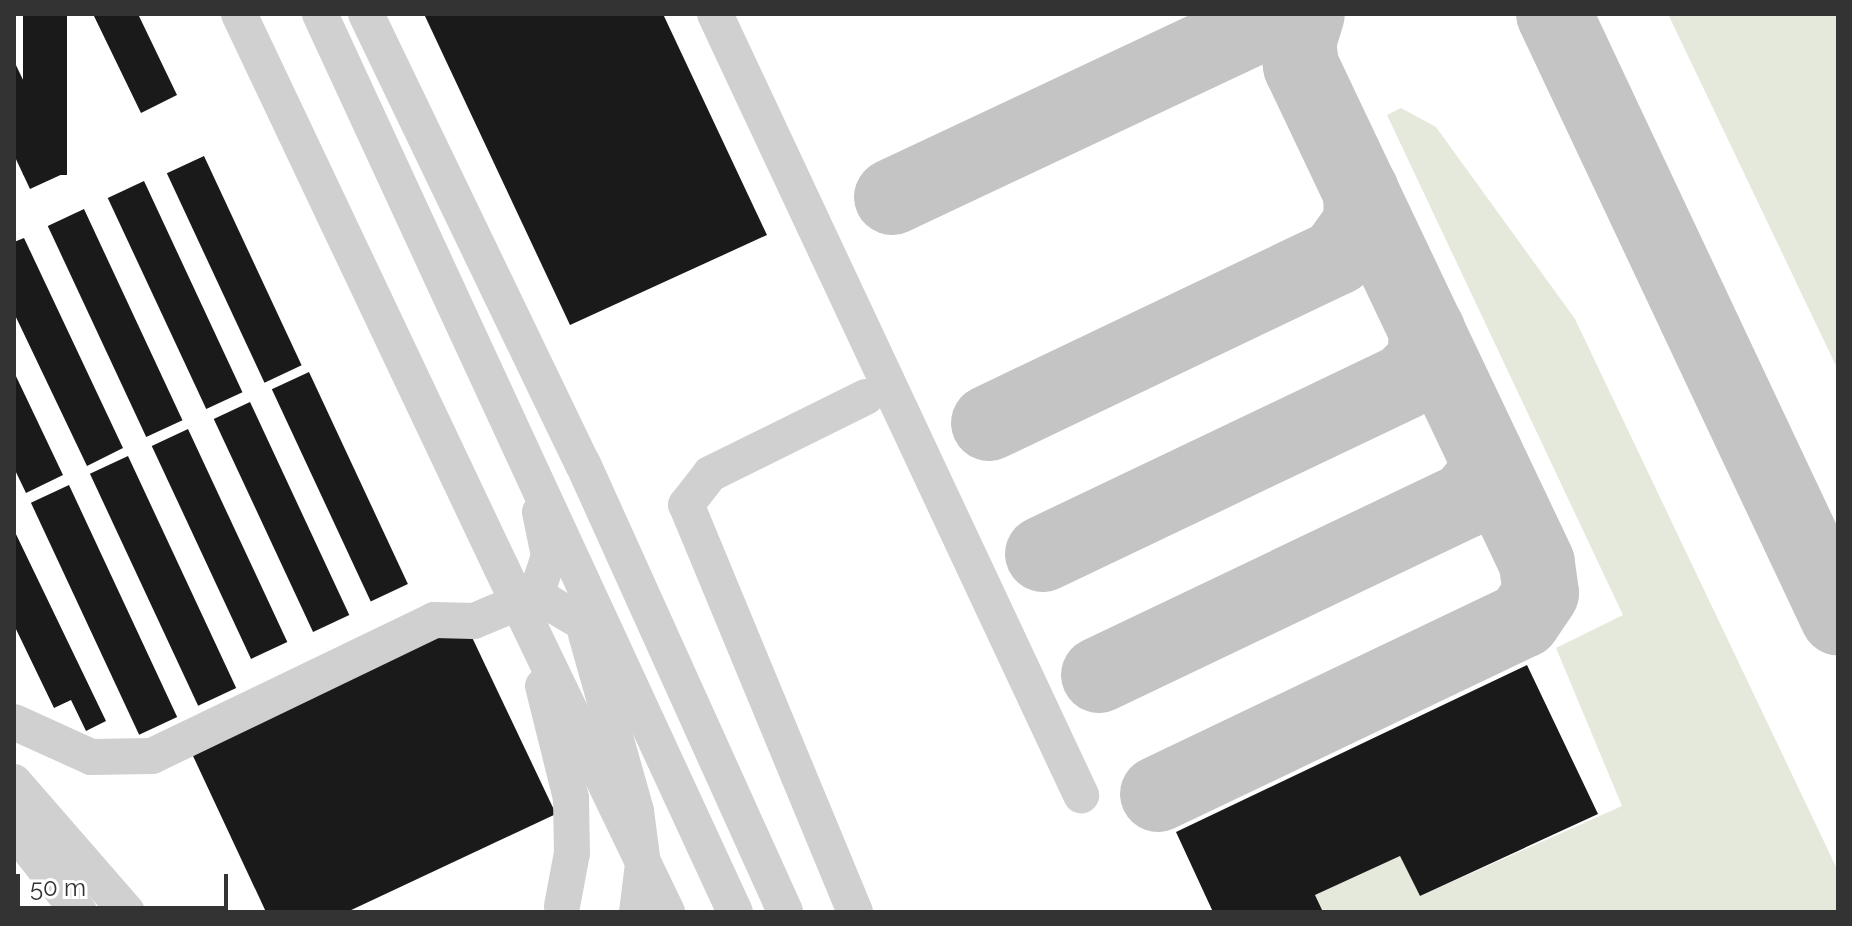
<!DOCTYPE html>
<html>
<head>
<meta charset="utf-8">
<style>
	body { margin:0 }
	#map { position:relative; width:1852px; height:926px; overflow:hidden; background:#fff; font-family:Raleway,sans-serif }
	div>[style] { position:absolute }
	.green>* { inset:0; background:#e5e9dc }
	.taxiway>* { height:76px; margin:-38px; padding:0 38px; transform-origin:38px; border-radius:38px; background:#c4c4c4 }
	.building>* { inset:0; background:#1a1a1a; transform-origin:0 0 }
	.minor>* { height:36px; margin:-18px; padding:0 18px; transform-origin:18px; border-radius:18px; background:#d0d0d0 }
	.minor-bridge>* { height:36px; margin:-18px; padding:0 18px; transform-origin:18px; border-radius:18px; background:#d0d0d0 }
	span { translate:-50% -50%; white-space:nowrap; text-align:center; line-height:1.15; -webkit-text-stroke:8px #fff; paint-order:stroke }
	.frame { position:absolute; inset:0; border:16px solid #333; pointer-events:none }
	.scale { position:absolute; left:16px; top:874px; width:212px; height:36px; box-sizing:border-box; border:4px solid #333; border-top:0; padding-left:10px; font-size:24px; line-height:28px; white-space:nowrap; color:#333; -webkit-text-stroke:6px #fff; paint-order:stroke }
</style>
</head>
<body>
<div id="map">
	<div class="green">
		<i style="clip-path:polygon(1668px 14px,1838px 14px,1838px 370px)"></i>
		<i style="clip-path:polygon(1401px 108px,1436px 127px,1575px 319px,1838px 871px,1838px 912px,1323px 912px,1315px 895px,1400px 856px,1420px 896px,1622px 806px,1556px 648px,1623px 615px,1387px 115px)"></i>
	</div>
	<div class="taxiway">
		<i style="left:1554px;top:14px;width:667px;rotate:64.78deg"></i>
		<i style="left:892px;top:197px;width:430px;rotate:-25.2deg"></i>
		<i style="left:989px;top:423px;width:386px;rotate:-25.5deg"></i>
		<i style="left:1337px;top:257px;width:43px;rotate:-54.5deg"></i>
		<i style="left:1362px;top:222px;width:31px;rotate:-92deg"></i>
		<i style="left:1043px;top:554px;width:401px;rotate:-25.5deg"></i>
		<i style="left:1405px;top:381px;width:28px;rotate:-45deg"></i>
		<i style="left:1425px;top:361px;width:31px;rotate:-86deg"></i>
		<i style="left:1099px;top:675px;width:407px;rotate:-25.5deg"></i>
		<i style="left:1466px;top:500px;width:32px;rotate:-51deg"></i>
		<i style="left:1486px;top:475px;width:22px;rotate:-93deg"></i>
		<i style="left:1158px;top:794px;width:404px;rotate:-25.5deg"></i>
		<i style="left:1523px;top:620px;width:32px;rotate:-56deg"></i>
		<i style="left:1541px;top:593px;width:30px;rotate:-98deg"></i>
		<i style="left:1537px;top:563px;width:550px;rotate:-115.4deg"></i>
		<i style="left:1301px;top:66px;width:23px;rotate:-97deg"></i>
		<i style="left:1298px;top:43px;width:30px;rotate:-73deg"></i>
	</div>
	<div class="building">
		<i style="left:23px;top:14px;width:44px;height:161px"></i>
		<i style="clip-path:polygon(93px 14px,138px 14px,177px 95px,141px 113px)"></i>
		<i style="clip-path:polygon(424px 14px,663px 14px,767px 235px,570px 325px)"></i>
		<i style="clip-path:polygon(14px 61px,67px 172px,30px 189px,14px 155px)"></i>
		<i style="left:204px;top:156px;width:231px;height:41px;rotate:65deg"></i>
		<i style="left:144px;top:181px;width:233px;height:40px;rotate:65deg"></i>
		<i style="left:84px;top:209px;width:233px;height:40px;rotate:65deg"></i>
		<i style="clip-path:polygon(24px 238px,123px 448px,87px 466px,14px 313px,14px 242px)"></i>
		<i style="clip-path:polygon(14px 372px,63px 475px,26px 493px,14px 468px)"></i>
		<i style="left:309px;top:372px;width:234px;height:41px;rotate:65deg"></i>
		<i style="left:250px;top:402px;width:235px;height:40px;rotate:65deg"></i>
		<i style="left:188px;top:429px;width:235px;height:40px;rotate:65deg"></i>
		<i style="left:128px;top:456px;width:256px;height:42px;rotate:65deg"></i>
		<i style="left:69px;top:485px;width:256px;height:42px;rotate:65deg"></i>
		<i style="clip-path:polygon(14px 530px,106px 721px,86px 731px,71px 700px,54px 708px,14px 625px)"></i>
		<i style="clip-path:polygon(460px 612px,556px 814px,347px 912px,266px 912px,186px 741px)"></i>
		<i style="clip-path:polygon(1527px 665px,1598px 814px,1420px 896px,1400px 856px,1315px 895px,1323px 912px,1213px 912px,1176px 832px)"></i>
	</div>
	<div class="minor">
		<i style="left:239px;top:14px;width:612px;rotate:64.65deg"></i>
		<i style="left:320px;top:14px;width:989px;rotate:65.2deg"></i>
		<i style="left:366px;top:14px;width:500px;rotate:64.3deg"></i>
		<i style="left:583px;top:464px;width:491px;rotate:65.7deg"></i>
		<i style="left:715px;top:14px;width:863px;rotate:64.89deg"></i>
		<i style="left:536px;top:595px;width:41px;rotate:-71.6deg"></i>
		<i style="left:549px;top:556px;width:45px;rotate:-101.6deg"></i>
		<i style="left:586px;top:634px;width:184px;rotate:74.2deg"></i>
		<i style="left:636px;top:811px;width:53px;rotate:82.5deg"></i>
		<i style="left:643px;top:864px;width:48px;rotate:97.1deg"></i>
		<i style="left:14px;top:722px;width:85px;rotate:24.4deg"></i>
		<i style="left:91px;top:757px;width:61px;rotate:-0.9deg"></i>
		<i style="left:152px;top:756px;width:313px;rotate:-25.7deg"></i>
		<i style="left:434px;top:620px;width:40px;rotate:1.4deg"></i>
		<i style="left:474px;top:621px;width:67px;rotate:-22.8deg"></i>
		<i style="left:536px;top:595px;width:55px;rotate:30.8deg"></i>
		<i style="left:583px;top:623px;width:38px;rotate:61deg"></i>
		<i style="left:14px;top:782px;width:172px;rotate:49deg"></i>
		<i style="left:14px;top:830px;width:105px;rotate:51.6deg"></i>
		<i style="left:855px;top:912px;width:441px;rotate:-112.5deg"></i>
		<i style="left:686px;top:505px;width:39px;rotate:-52deg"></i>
		<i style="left:710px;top:474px;width:174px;rotate:-26.3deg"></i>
	</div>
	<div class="minor-bridge">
		<i style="left:501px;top:567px;width:383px;rotate:64.3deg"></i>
		<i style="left:543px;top:686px;width:115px;rotate:76deg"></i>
		<i style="left:571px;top:798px;width:55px;rotate:89deg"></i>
		<i style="left:572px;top:853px;width:54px;rotate:100.7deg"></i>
	</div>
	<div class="frame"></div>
	<div class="scale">50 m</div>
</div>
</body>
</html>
